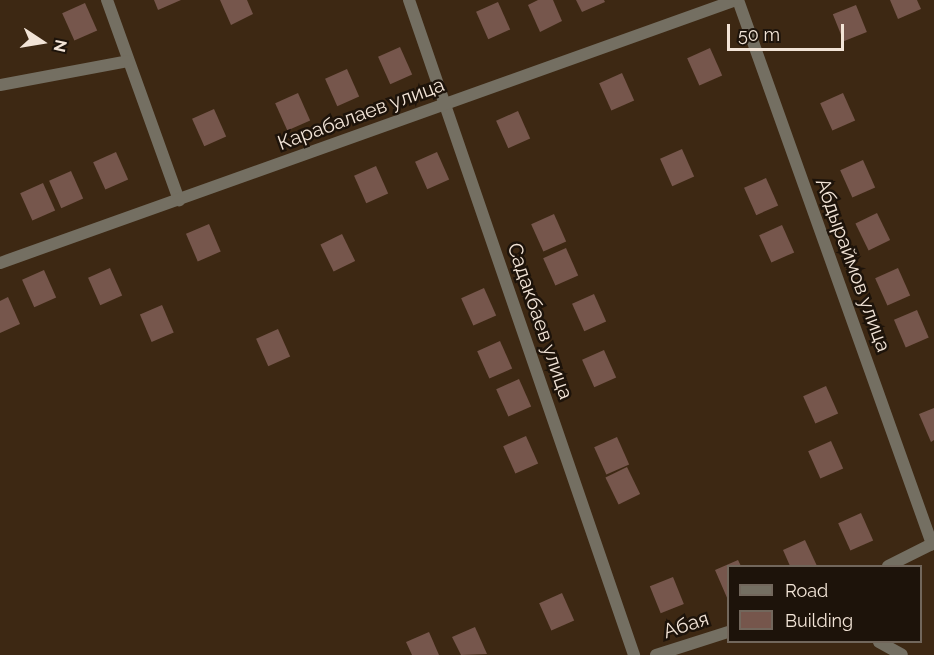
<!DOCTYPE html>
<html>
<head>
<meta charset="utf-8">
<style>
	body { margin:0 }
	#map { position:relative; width:934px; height:655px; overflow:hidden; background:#3d2813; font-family:Raleway,sans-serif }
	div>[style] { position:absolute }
	.building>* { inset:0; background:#76564c; transform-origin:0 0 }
	.minor>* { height:12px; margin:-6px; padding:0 6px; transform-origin:6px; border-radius:6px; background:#746f62 }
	span { translate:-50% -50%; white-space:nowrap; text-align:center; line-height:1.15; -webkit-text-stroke:5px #1d130a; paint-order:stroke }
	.street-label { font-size:20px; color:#f2e4d7 }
	.legend { position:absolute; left:727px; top:565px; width:195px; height:78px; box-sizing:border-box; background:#1d130a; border:2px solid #72675c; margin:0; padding:8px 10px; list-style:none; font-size:18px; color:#f2e4d7 }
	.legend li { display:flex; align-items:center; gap:12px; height:30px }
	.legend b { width:30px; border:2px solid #72675c }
	.north { position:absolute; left:12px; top:12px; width:60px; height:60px; -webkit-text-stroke:4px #1d130a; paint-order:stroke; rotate:102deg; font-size:16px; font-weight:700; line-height:24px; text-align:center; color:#f2e4d7 }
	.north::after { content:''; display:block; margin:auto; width:21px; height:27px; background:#f2e4d7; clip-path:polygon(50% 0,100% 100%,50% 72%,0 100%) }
	.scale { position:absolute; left:727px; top:24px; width:117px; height:27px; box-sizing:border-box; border:3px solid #f2e4d7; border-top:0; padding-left:8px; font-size:18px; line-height:21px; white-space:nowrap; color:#f2e4d7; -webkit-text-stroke:4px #1d130a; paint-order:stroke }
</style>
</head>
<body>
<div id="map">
	<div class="building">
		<i style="clip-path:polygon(154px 0,181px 0,158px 10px)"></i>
		<i style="clip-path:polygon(220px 0,247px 0,253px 14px,231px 25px)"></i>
		<i style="clip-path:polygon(538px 0,553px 0,562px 21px,540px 32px,528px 5px)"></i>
		<i style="clip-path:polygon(576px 0,604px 0,605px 2px,582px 12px)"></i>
		<i style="clip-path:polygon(890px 0,917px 0,921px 9px,898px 19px)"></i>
		<i style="left:498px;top:2px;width:30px;height:24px;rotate:66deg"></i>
		<i style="left:85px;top:3px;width:30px;height:25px;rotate:66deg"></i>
		<i style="left:856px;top:5px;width:29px;height:25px;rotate:68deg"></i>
		<i style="left:400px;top:47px;width:30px;height:24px;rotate:66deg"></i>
		<i style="left:710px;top:48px;width:30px;height:25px;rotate:66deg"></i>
		<i style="left:347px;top:69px;width:30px;height:24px;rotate:66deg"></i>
		<i style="left:622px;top:73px;width:30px;height:25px;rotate:66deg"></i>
		<i style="left:298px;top:93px;width:30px;height:25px;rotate:66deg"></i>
		<i style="left:843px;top:93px;width:30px;height:25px;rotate:66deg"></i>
		<i style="left:214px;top:109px;width:30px;height:24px;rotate:66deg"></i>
		<i style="left:518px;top:111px;width:30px;height:24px;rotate:66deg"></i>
		<i style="left:682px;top:149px;width:30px;height:24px;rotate:66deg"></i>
		<i style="left:116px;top:152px;width:30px;height:25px;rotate:66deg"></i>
		<i style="left:437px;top:152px;width:30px;height:24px;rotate:66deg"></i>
		<i style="left:863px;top:160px;width:30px;height:25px;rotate:66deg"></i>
		<i style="left:376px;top:166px;width:30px;height:24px;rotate:66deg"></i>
		<i style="left:71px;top:171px;width:30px;height:24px;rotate:66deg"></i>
		<i style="left:766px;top:178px;width:30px;height:24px;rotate:66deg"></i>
		<i style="left:43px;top:183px;width:30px;height:25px;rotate:66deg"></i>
		<i style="left:877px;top:213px;width:30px;height:24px;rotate:64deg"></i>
		<i style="left:554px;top:214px;width:30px;height:25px;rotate:66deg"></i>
		<i style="left:209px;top:224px;width:30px;height:25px;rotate:67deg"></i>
		<i style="left:782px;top:225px;width:30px;height:25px;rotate:66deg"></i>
		<i style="left:342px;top:234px;width:30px;height:24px;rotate:64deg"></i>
		<i style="left:566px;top:248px;width:30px;height:25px;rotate:66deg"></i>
		<i style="left:110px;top:268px;width:30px;height:24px;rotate:66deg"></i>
		<i style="left:898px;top:268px;width:30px;height:25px;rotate:66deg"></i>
		<i style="left:44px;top:270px;width:30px;height:24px;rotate:66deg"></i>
		<i style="left:484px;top:288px;width:30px;height:25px;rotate:66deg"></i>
		<i style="left:594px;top:294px;width:30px;height:24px;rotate:66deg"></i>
		<i style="clip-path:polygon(8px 297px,20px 324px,0 333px,0 301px)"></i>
		<i style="left:162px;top:305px;width:30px;height:24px;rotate:67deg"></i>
		<i style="left:917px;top:310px;width:30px;height:25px;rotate:67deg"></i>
		<i style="left:278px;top:329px;width:30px;height:24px;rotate:66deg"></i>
		<i style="left:500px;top:341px;width:30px;height:25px;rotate:66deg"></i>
		<i style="left:604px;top:350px;width:30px;height:24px;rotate:66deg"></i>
		<i style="left:519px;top:379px;width:30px;height:25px;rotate:66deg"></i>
		<i style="left:826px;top:386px;width:30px;height:25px;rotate:66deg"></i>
		<i style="clip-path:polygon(934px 408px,934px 440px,931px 442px,919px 414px)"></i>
		<i style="left:526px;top:436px;width:30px;height:25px;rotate:66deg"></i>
		<i style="left:617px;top:437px;width:30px;height:25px;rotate:66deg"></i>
		<i style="left:831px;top:441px;width:30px;height:25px;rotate:66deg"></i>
		<i style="left:627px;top:467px;width:30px;height:24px;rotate:64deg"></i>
		<i style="left:861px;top:513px;width:30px;height:25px;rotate:66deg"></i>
		<i style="clip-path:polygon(805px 540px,817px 566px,790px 566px,783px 550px)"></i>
		<i style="clip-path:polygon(738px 560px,741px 566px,728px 566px,728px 600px,715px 570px)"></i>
		<i style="left:673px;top:577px;width:29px;height:25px;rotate:68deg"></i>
		<i style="left:562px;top:593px;width:30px;height:25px;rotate:66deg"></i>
		<i style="clip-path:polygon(475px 627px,487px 654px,461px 655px,452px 637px)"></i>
		<i style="clip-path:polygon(429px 632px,439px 655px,412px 655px,406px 642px)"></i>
	</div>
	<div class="minor">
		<i style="left:107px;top:0;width:213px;rotate:70.2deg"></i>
		<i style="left:409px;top:0;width:693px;rotate:71.04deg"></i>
		<i style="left:738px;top:0;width:578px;rotate:70.37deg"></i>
		<i style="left:0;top:85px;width:130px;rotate:-10.6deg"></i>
		<i style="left:0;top:263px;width:782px;rotate:-19.66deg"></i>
		<i style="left:888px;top:566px;width:51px;rotate:-26.6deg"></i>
		<i style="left:879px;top:642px;width:26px;rotate:29deg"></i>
		<i style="left:656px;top:655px;width:76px;rotate:-17.7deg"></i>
	</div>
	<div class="street-label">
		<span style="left:361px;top:114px;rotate:-20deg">Карабалаев улица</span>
		<span style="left:853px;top:265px;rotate:70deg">Абдыраймов улица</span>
		<span style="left:540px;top:321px;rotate:71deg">Садакбаев улица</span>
		<span style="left:686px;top:625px;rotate:-18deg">Абая</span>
	</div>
	<ul class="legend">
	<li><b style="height:8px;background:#746f62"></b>Road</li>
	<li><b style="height:16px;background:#76564c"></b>Building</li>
	</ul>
	<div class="north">N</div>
	<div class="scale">50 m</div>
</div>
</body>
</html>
